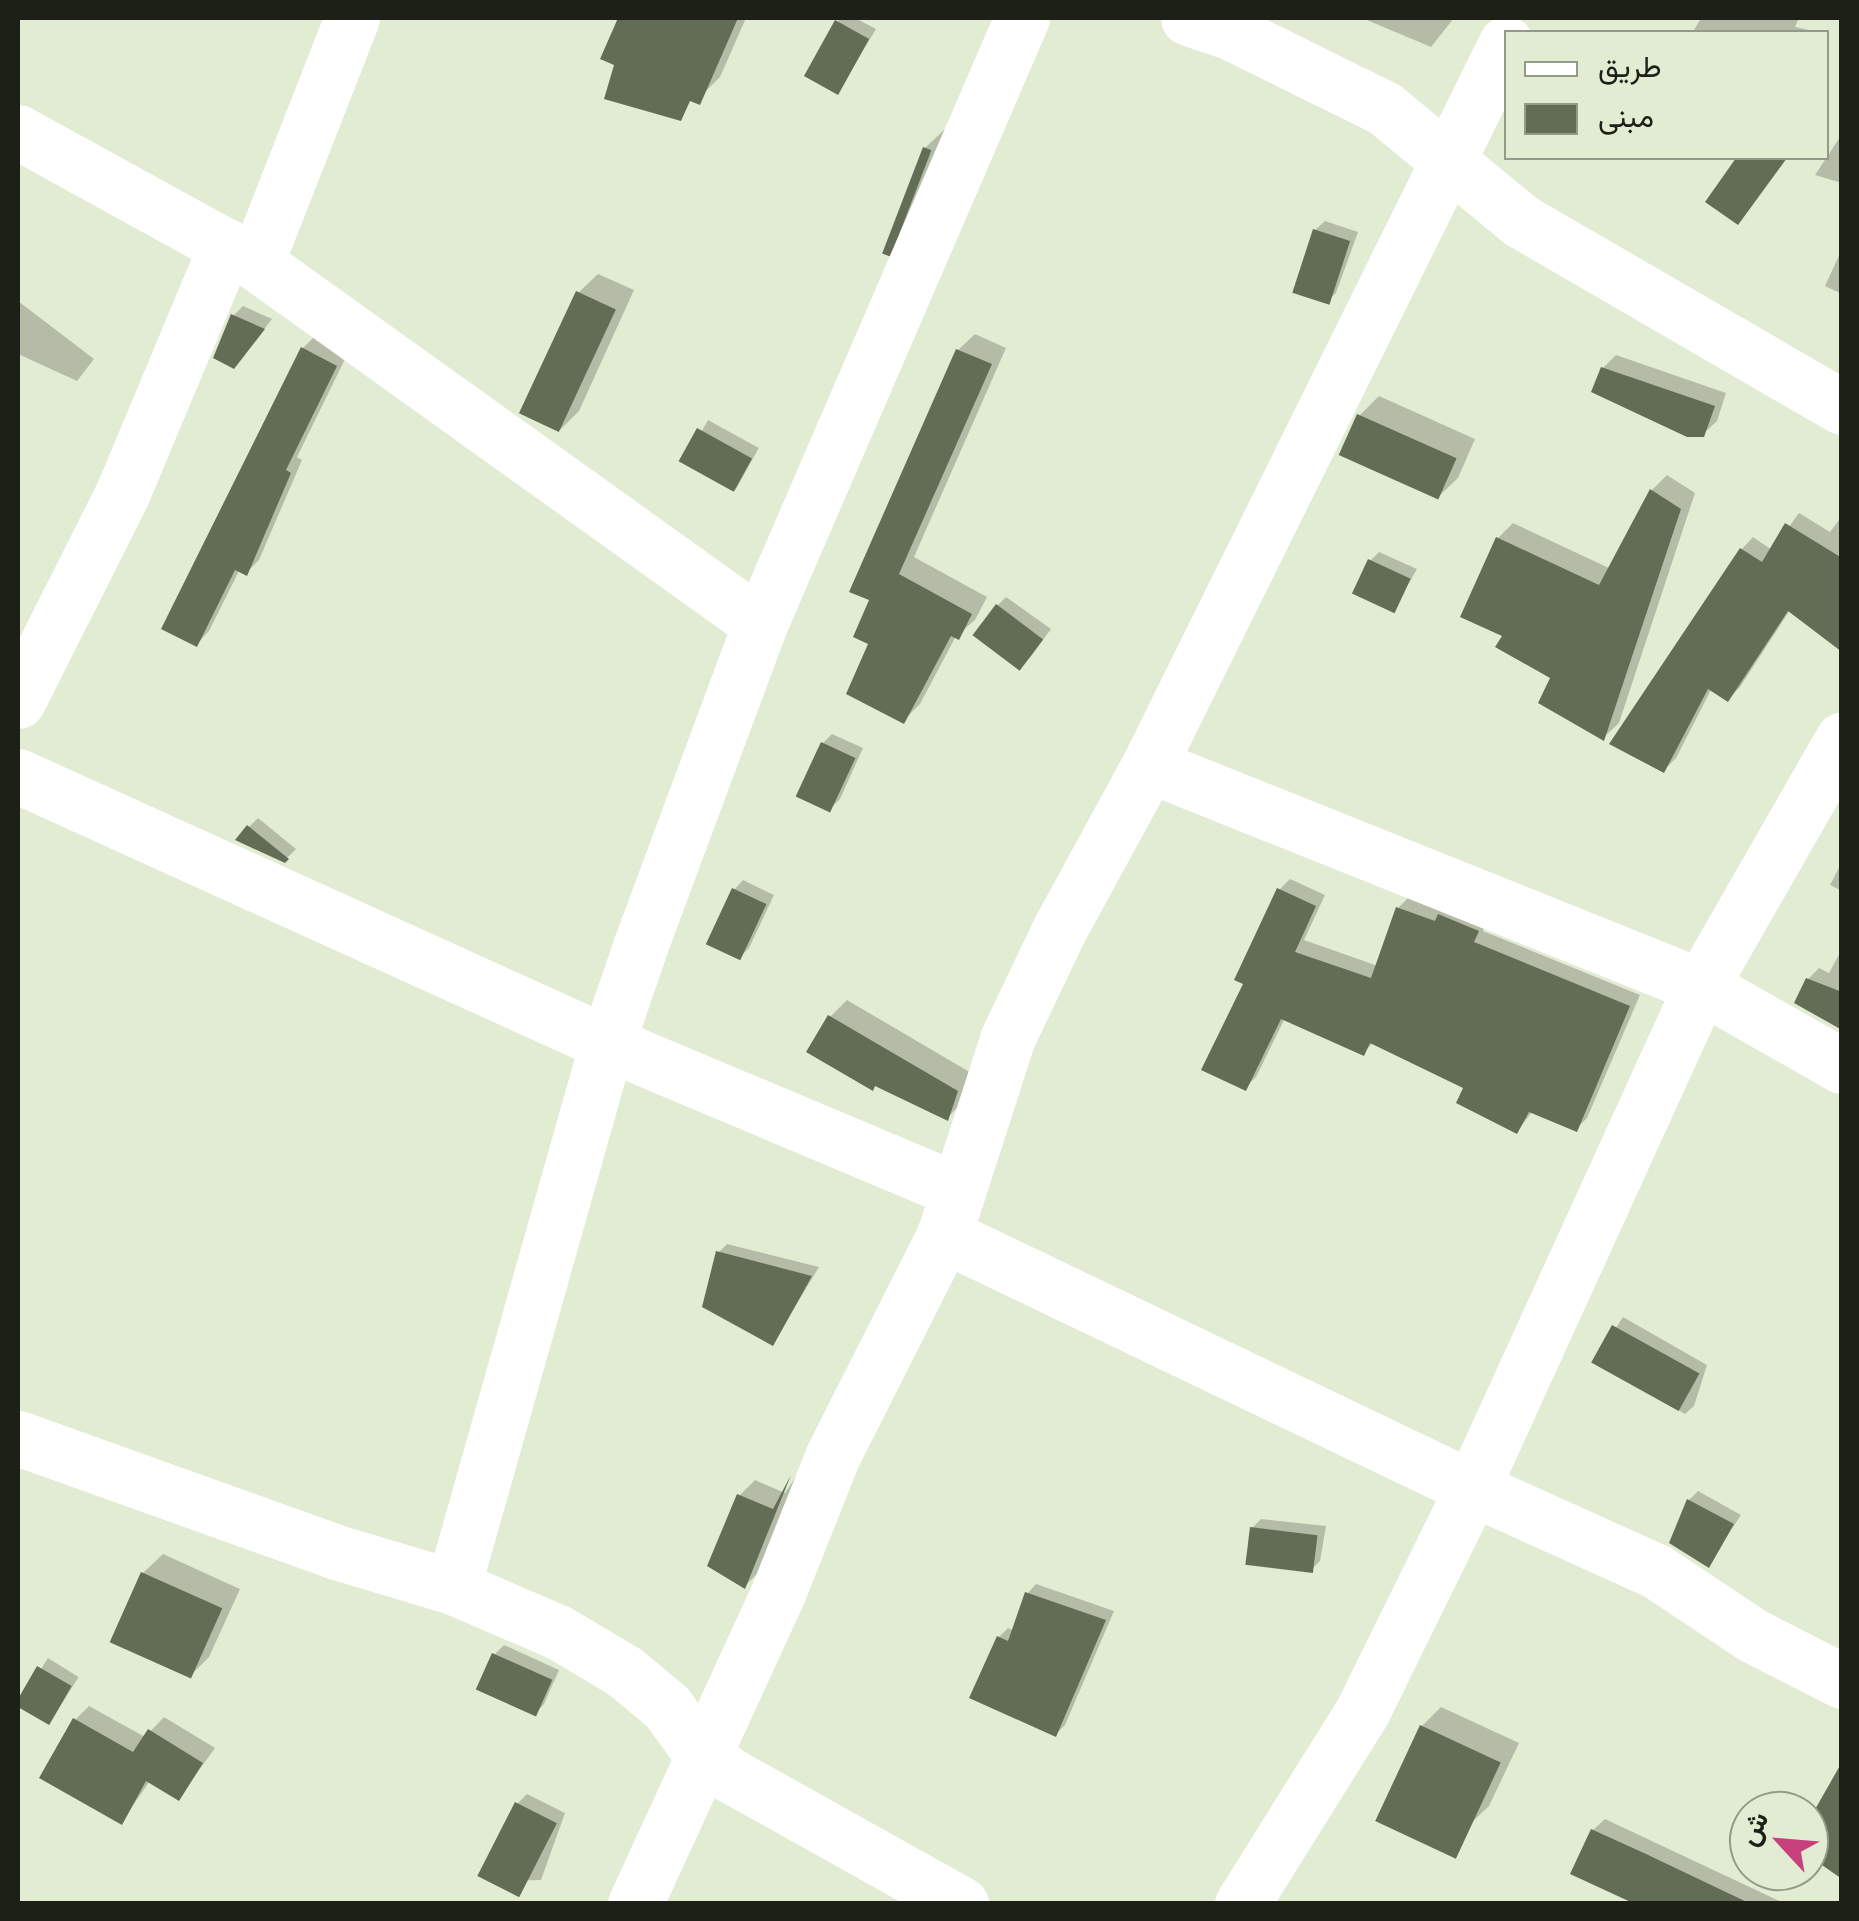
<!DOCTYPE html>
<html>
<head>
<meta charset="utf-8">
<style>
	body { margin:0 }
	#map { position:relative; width:1859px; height:1921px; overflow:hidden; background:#e2ecd3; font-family:Signika,Vazirmatn,sans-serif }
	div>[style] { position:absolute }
	.shadow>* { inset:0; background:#0003; transform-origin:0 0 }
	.building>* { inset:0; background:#636c55; transform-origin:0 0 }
	.minor>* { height:55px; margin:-27.5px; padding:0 27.5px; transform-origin:27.5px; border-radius:27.5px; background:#fff }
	span { translate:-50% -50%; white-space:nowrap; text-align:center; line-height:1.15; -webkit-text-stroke:8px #e2ecd3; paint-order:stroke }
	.frame { position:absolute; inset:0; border:20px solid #1c2016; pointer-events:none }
	.legend { position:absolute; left:1504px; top:30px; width:325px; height:130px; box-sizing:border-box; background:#e2ecd3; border:2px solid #939a87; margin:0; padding:12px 18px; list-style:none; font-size:30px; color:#1c2016 }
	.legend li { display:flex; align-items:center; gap:20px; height:50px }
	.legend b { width:50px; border:2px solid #939a87 }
	.north { position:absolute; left:1729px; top:1791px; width:100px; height:100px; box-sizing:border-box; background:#e2ecd3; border:2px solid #939a87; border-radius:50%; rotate:296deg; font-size:28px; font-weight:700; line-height:40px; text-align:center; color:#1c2016 }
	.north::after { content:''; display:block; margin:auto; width:35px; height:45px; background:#c73f7b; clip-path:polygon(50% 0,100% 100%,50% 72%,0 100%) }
</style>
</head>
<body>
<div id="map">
	<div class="shadow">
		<i style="clip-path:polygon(621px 18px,746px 18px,720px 77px,703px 94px,606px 52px)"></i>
		<i style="clip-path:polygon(841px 18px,855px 18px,876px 29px,839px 91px,837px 22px)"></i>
		<i style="clip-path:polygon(1362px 18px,1454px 18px,1431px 47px)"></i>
		<i style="clip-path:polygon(1701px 18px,1799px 18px,1795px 27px,1818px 32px,1698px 32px,1694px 30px)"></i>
		<i style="clip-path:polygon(945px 129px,904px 233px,885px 252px,925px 148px)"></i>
		<i style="clip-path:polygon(1842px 134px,1842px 183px,1815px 175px)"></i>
		<i style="clip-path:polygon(1325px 221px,1358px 232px,1336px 293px,1326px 302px,1315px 230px)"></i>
		<i style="clip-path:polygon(1842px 249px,1842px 294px,1825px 286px)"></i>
		<i style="clip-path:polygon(598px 274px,634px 290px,579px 411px,559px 431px,578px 293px)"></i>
		<i style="clip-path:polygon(18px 301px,94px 359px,77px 381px,18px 354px)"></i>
		<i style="clip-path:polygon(243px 306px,272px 319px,243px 357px,234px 315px)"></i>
		<i style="clip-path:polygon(975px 334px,1006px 348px,914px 557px,987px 597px,975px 620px,956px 636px,920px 704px,904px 720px,872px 642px,872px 599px,958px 350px)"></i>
		<i style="clip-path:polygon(316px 335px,348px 353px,297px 457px,302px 460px,259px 560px,246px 573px,240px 569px,209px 631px,197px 644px,164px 627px,303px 348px)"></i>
		<i style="clip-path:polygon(1616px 355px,1726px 393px,1717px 421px,1703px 434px,1603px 368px)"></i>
		<i style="clip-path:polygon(1379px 396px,1475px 439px,1458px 478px,1438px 497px,1359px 416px)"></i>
		<i style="left:708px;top:420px;width:58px;height:49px;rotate:29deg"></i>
		<i style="clip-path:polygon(1667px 475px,1695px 493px,1619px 723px,1603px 738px,1553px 677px,1498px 538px,1513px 523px,1611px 569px,1652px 490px)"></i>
		<i style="clip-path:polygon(1799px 513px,1830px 532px,1842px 516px,1842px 597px,1790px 610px,1740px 687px,1728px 699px,1712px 688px,1676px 758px,1664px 770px,1742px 549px,1753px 537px,1772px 550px)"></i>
		<i style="clip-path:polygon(1379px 552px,1417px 569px,1394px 610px,1370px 561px)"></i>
		<i style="clip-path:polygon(1006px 597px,1051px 629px,1029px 659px,997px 606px)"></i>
		<i style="clip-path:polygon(832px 734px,863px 748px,840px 799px,831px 808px,823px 743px)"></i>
		<i style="clip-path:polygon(258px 818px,296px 849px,285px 860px,249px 827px)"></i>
		<i style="clip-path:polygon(1842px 862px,1842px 891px,1830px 885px)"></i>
		<i style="clip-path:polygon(1290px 879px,1325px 895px,1304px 940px,1378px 966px,1398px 908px,1409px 897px,1488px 919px,1483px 931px,1640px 995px,1587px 1118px,1576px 1129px,1533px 1111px,1517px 1131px,1467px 1087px,1374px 1042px,1363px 1053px,1285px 1018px,1256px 1077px,1245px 1088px,1246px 983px,1279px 890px)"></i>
		<i style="clip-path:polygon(743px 880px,774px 895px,749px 948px,740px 957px,734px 890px)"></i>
		<i style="clip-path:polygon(1842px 949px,1842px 1030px,1808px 979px,1819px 968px,1829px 973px)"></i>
		<i style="clip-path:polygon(847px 1000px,973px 1074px,964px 1101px,947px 1118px,830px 1017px)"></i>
		<i style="clip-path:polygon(727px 1244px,819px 1267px,773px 1343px,718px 1253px)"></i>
		<i style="clip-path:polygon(1623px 1317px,1707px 1365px,1694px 1406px,1685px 1414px,1594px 1362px)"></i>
		<i style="clip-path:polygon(801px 1469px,760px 1571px,745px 1586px,740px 1495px,755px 1480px,785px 1493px)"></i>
		<i style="clip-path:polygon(1698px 1491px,1741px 1515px,1708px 1565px,1689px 1500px)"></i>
		<i style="clip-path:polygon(1261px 1519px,1326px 1526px,1320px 1561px,1311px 1570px,1252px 1528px)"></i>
		<i style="clip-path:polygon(163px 1554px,240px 1589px,209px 1657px,190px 1676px,143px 1573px)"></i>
		<i style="clip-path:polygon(1036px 1584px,1114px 1611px,1065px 1725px,1056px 1734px,999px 1637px,1008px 1628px,1014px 1631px,1027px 1594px)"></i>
		<i style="clip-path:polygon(504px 1645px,559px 1670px,544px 1704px,535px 1714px,479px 1689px,495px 1654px)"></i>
		<i style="left:48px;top:1658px;width:36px;height:55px;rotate:32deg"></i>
		<i style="clip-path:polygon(89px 1706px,145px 1737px,164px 1717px,215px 1748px,179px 1798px,150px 1781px,122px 1821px,75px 1720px)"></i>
		<i style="clip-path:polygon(1441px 1707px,1519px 1743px,1489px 1806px,1469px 1825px,1422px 1726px)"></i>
		<i style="clip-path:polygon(527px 1794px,565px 1813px,541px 1880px,497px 1881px,518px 1803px)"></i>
		<i style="clip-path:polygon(1605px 1819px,1786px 1904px,1641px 1904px,1593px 1830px)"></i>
	</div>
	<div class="building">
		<i style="clip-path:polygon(618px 18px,738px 18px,700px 105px,690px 101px,681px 121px,604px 99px,614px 65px,600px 59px)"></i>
		<i style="left:835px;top:20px;width:39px;height:64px;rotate:29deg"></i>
		<i style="left:923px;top:147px;width:9px;height:114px;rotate:21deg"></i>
		<i style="clip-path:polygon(1736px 158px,1787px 158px,1738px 225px,1705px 202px)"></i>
		<i style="left:1313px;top:229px;width:39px;height:67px;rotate:18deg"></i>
		<i style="left:576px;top:291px;width:44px;height:135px;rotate:25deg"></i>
		<i style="clip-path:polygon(231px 314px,265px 329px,234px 369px,213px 358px)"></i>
		<i style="clip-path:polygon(301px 347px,337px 366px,286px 470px,291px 473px,247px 576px,235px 570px,197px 647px,161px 629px)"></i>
		<i style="clip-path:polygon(956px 349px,992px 364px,899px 574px,972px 614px,959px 640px,951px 636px,904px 724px,846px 694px,868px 644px,853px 637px,869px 600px,849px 592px)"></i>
		<i style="clip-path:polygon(1601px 367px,1715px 406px,1704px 437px,1687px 437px,1591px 392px)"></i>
		<i style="left:1357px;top:414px;width:109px;height:45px;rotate:24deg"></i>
		<i style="left:697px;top:428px;width:63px;height:38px;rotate:29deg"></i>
		<i style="clip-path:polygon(1650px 489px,1681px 509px,1604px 741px,1538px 703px,1550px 678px,1495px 647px,1502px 636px,1460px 617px,1496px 537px,1599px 585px)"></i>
		<i style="clip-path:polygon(1785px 523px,1842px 558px,1842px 652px,1788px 611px,1728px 702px,1708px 689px,1664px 773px,1609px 744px,1740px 548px,1762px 562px)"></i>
		<i style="left:1368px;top:559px;width:47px;height:38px;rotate:25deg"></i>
		<i style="left:996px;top:604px;width:59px;height:39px;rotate:37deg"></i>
		<i style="left:821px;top:742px;width:38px;height:60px;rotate:25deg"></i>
		<i style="clip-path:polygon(247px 825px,289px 859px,285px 863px,235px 840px)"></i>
		<i style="left:732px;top:888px;width:38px;height:62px;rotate:25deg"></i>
		<i style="clip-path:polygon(1277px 888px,1316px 906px,1295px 952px,1371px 978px,1396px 907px,1435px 921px,1438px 914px,1479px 931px,1474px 942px,1630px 1006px,1577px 1132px,1529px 1112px,1517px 1134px,1456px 1103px,1463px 1088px,1370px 1043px,1364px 1056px,1281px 1019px,1246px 1091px,1201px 1070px,1243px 984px,1234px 980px)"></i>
		<i style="clip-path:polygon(1806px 978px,1842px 992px,1842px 1030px,1794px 1003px)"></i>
		<i style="clip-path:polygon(828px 1015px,958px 1091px,948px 1121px,875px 1086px,873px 1091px,806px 1052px)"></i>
		<i style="clip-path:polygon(716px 1251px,812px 1276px,773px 1346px,702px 1307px)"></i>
		<i style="left:1612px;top:1325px;width:100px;height:43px;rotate:29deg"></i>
		<i style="clip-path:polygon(791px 1475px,745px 1589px,707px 1566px,737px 1494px,773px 1509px)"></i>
		<i style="clip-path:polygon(1687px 1499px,1734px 1524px,1709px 1568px,1669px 1543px)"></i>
		<i style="left:1250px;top:1527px;width:68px;height:38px;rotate:7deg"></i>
		<i style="left:141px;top:1572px;width:89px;height:77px;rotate:24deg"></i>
		<i style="clip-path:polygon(1025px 1592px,1106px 1620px,1056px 1737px,969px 1698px,997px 1636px,1008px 1641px)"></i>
		<i style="left:492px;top:1653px;width:66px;height:40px;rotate:24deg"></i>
		<i style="left:37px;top:1666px;width:40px;height:45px;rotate:30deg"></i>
		<i style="clip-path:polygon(73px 1718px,133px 1752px,148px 1729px,203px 1763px,179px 1801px,146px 1781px,122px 1825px,39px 1778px)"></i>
		<i style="left:1420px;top:1725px;width:89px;height:106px;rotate:25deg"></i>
		<i style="clip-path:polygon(1842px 1762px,1842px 1879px,1809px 1856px,1809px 1820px)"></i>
		<i style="left:515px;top:1802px;width:47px;height:83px;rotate:27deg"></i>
		<i style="clip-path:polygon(1591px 1829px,1646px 1854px,1751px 1904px,1635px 1904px,1570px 1874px)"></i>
	</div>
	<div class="minor">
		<i style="left:1188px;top:18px;width:46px;rotate:18.8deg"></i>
		<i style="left:1232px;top:33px;width:169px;rotate:26.3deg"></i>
		<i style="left:1384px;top:108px;width:178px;rotate:39.5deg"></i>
		<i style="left:1521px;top:221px;width:371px;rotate:30.1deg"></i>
		<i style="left:18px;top:132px;width:272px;rotate:28.8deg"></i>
		<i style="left:256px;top:263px;width:620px;rotate:35.61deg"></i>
		<i style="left:256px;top:263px;width:263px;rotate:-68.6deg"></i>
		<i style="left:18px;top:701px;width:234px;rotate:-63.3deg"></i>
		<i style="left:123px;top:492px;width:267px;rotate:-67.3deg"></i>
		<i style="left:1149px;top:765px;width:595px;rotate:21.82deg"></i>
		<i style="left:1701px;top:986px;width:162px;rotate:29.6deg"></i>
		<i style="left:18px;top:776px;width:647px;rotate:24.39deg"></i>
		<i style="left:607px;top:1043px;width:379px;rotate:22.8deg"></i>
		<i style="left:944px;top:1235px;width:585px;rotate:25.6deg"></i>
		<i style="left:1472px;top:1488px;width:202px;rotate:24.3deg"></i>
		<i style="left:1656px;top:1571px;width:118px;rotate:33.6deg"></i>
		<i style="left:1754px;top:1636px;width:99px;rotate:27.1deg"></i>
		<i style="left:18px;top:1438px;width:335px;rotate:19.7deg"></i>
		<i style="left:333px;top:1551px;width:125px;rotate:16.7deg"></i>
		<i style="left:453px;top:1587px;width:114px;rotate:23.2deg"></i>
		<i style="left:558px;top:1632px;width:78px;rotate:30.8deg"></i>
		<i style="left:625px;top:1672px;width:55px;rotate:39.8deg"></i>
		<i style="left:667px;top:1707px;width:58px;rotate:54.1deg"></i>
		<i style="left:701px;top:1754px;width:36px;rotate:36deg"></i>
		<i style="left:730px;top:1775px;width:265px;rotate:29.2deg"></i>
		<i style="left:453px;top:1587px;width:565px;rotate:-74.19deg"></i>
		<i style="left:607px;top:1043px;width:105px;rotate:-71deg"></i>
		<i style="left:641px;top:944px;width:341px;rotate:-69.6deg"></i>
		<i style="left:760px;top:624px;width:660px;rotate:-66.62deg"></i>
		<i style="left:635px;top:1904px;width:342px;rotate:-65.3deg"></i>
		<i style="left:778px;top:1593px;width:146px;rotate:-68.3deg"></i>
		<i style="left:832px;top:1457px;width:249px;rotate:-63.2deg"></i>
		<i style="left:944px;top:1235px;width:208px;rotate:-72.1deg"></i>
		<i style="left:1008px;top:1037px;width:119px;rotate:-64.5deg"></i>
		<i style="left:1059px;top:930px;width:188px;rotate:-61.4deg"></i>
		<i style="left:1149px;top:765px;width:805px;rotate:-63.69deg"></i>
		<i style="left:1242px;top:1904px;width:229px;rotate:-58deg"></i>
		<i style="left:1363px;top:1710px;width:247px;rotate:-63.8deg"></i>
		<i style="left:1472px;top:1488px;width:552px;rotate:-65.48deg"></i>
		<i style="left:1701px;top:986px;width:284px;rotate:-60.2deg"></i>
	</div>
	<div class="frame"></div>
	<ul class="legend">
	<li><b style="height:12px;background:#fff"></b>طريق</li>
	<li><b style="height:28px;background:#636c55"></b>مبنى</li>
	</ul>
	<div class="north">ش</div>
</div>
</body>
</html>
